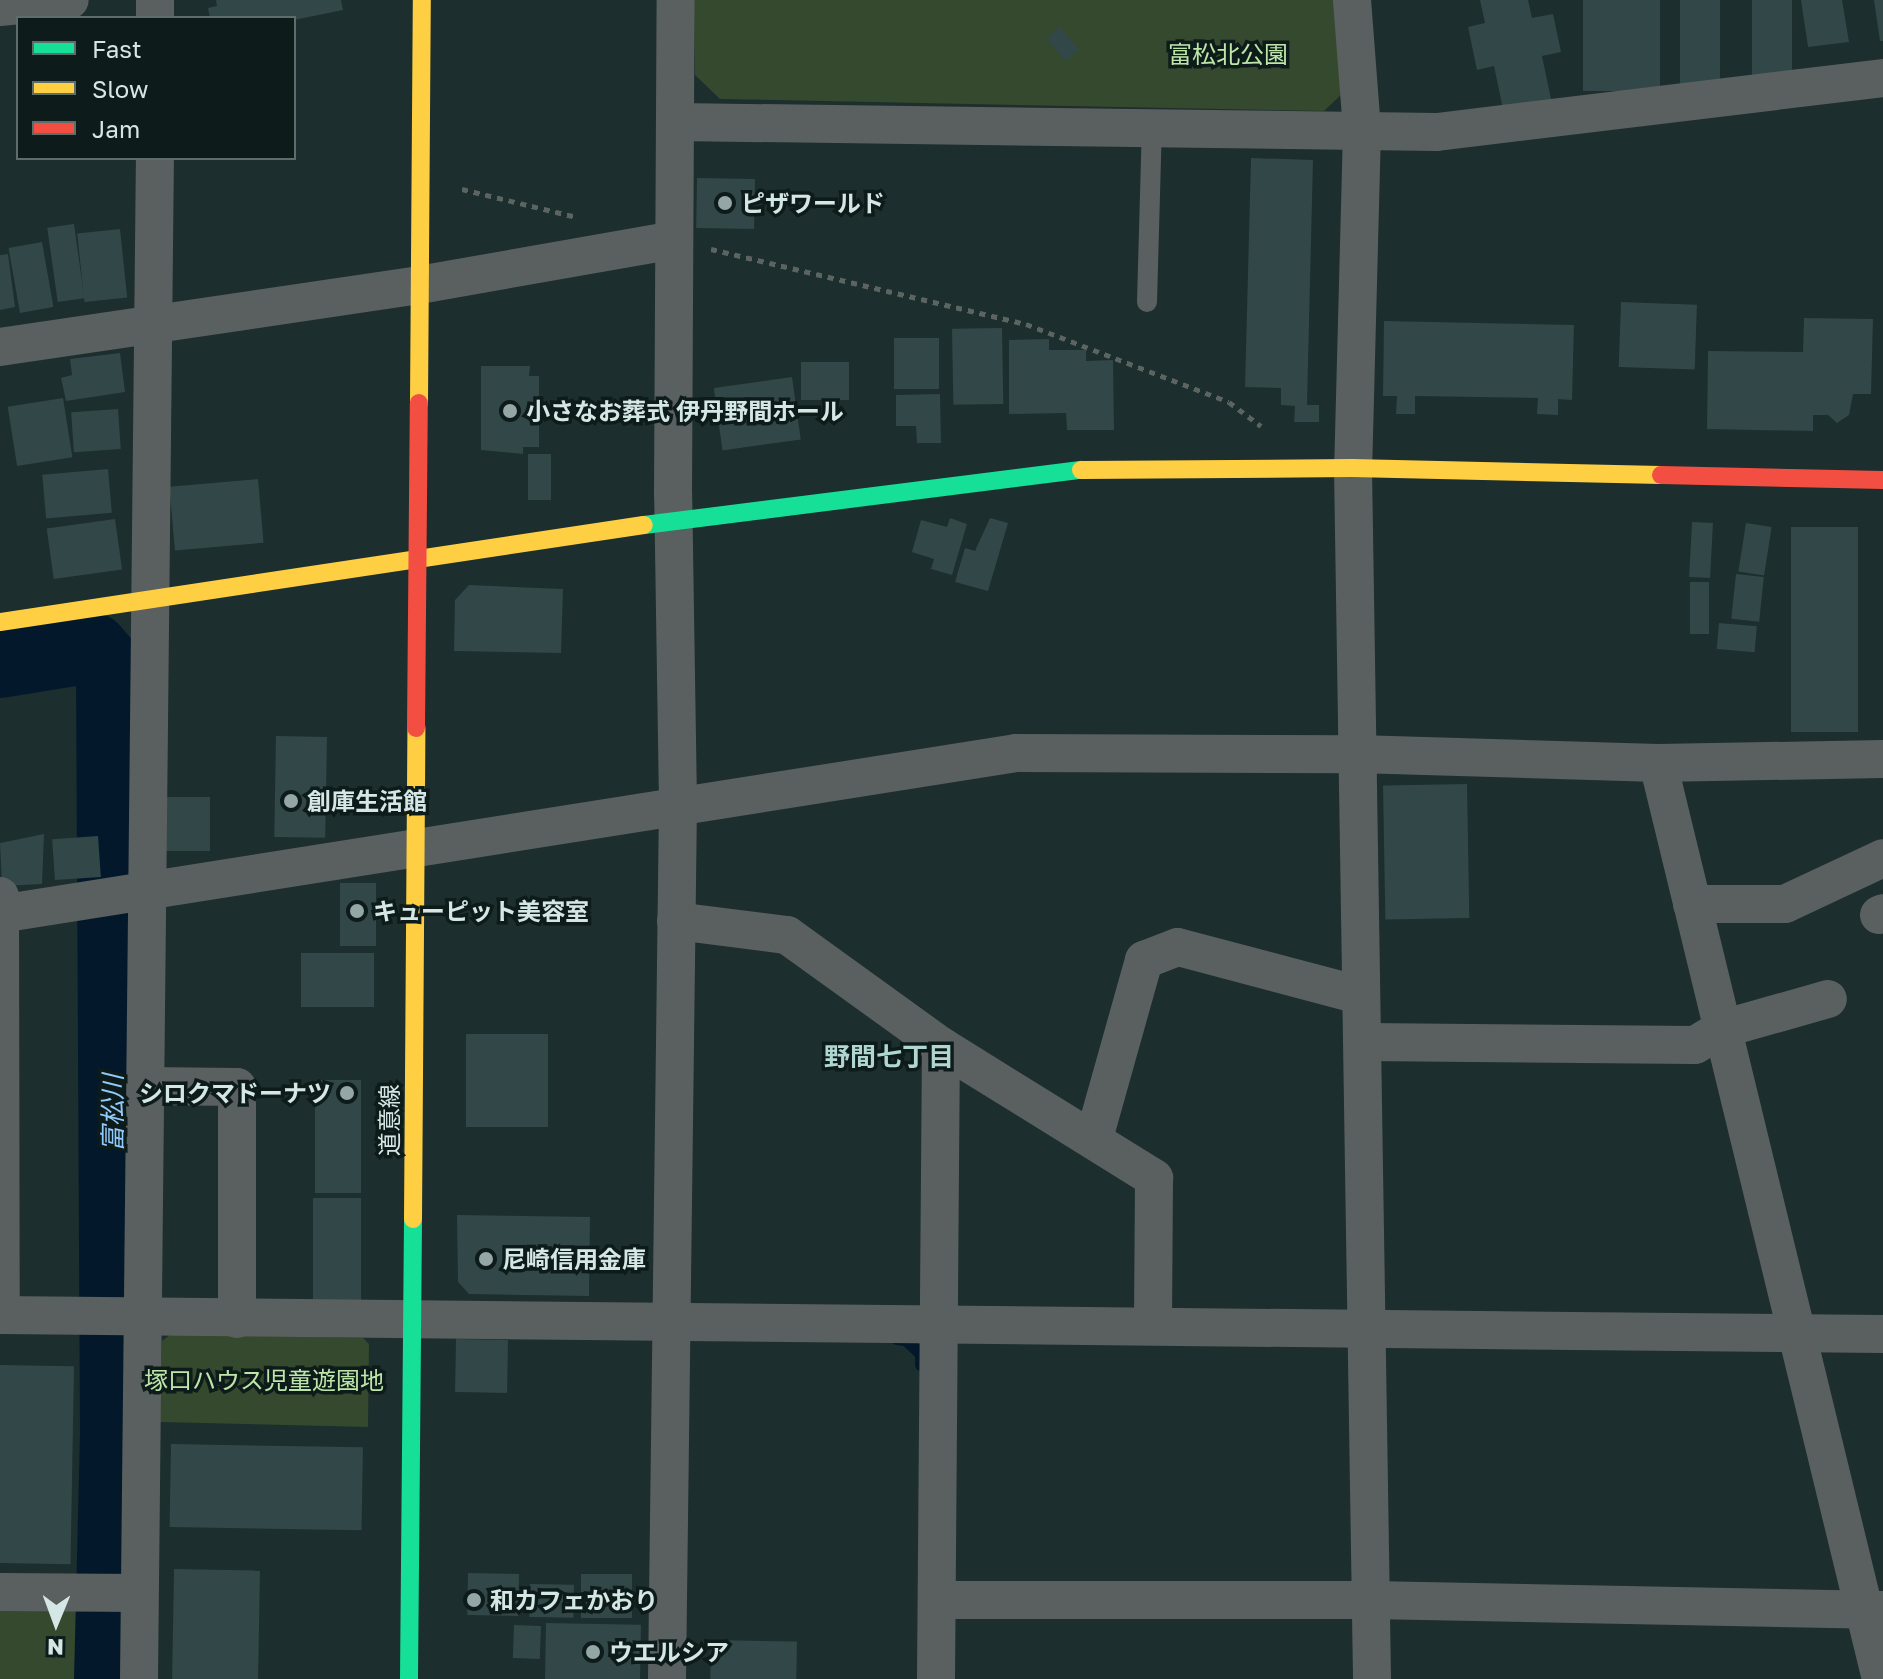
<!DOCTYPE html>
<html>
<head>
<meta charset="utf-8">
<style>
	body { margin:0 }
	#map { position:relative; width:1883px; height:1679px; overflow:hidden; background:#1c2e2d; font-family:"Golos Text","Noto Sans JP",sans-serif }
	div>[style] { position:absolute }
	.green>* { inset:0; background:#35492e; transform-origin:0 0 }
	.stream>* { height:12px; margin:-6px; padding:0 6px; transform-origin:6px; border-radius:6px; background:#03192b }
	.river>* { height:70px; margin:-35px; padding:0 35px; transform-origin:35px; border-radius:35px; background:#03192b }
	.building>* { inset:0; background:#324748; transform-origin:0 0 }
	.path>* { height:5px; margin-top:-2.5px; transform-origin:0; background:repeating-linear-gradient(90deg,#5c6462 0 6px,transparent 0 12px) }
	.lane>* { height:20px; margin:-10px; padding:0 10px; transform-origin:10px; border-radius:10px; background:#5a605f }
	.street>* { height:38px; margin:-19px; padding:0 19px; transform-origin:19px; border-radius:19px; background:#5a605f }
	.fast>* { height:18px; margin:-9px; padding:0 9px; transform-origin:9px; border-radius:9px; background:#16e098 }
	.slow>* { height:18px; margin:-9px; padding:0 9px; transform-origin:9px; border-radius:9px; background:#ffcf43 }
	.jam>* { height:18px; margin:-9px; padding:0 9px; transform-origin:9px; border-radius:9px; background:#f24e42 }
	.dots>* { width:22px; height:22px; translate:-50% -50%; box-sizing:border-box; border:4px solid #0d1b1a; border-radius:50% }
	span { translate:-50% -50%; white-space:nowrap; text-align:center; line-height:1.15; -webkit-text-stroke:7px #0d1b1a; paint-order:stroke }
	.park-label { font-size:24px; color:#bde6a8 }
	.poi-label { font-size:24px; color:#d5e7e5; font-weight:700 }
	.left { translate:0 -50%; text-align:left }
	.right { translate:-100% -50%; text-align:right }
	.street-label { font-size:24px; color:#d5e7e5 }
	.neighbourhood-label { font-size:26px; color:#b0d6d2; font-weight:700 }
	.water-label { font-size:26px; color:#90cbfd; font-style:italic }
	.legend { position:absolute; left:16px; top:16px; width:280px; height:144px; box-sizing:border-box; background:#0d1b1a; border:2px solid #5d6d6b; margin:0; padding:10px 14px; list-style:none; font-size:24px; color:#d5e7e5 }
	.legend li { display:flex; align-items:center; gap:16px; height:40px }
	.legend b { width:40px; border:2px solid #5d6d6b }
	.north { position:absolute; left:16px; top:1583px; width:80px; height:80px; -webkit-text-stroke:6px #0d1b1a; paint-order:stroke; rotate:181deg; font-size:22px; font-weight:700; line-height:32px; text-align:center; color:#d5e7e5 }
	.north::after { content:''; display:block; margin:auto; width:28px; height:36px; background:#d5e7e5; clip-path:polygon(50% 0,100% 100%,50% 72%,0 100%) }
</style>
</head>
<body>
<div id="map">
	<div class="green">
		<i style="clip-path:polygon(694px 0,1337px 0,1344px 92px,1324px 111px,720px 99px,695px 75px)"></i>
		<i style="clip-path:polygon(171px 1334px,363px 1338px,369px 1344px,368px 1427px,160px 1422px,162px 1341px)"></i>
		<i style="left:0;top:1609px;width:99px;height:70px;rotate:1deg"></i>
	</div>
	<div class="stream">
		<i style="left:897px;top:1339px;width:9px;rotate:6deg"></i>
		<i style="left:906px;top:1340px;width:21px;rotate:43deg"></i>
		<i style="left:921px;top:1354px;width:11px;rotate:90deg"></i>
	</div>
	<div class="river">
		<i style="left:0;top:663px;width:94px;rotate:-9.2deg"></i>
		<i style="left:93px;top:648px;width:28px;rotate:49deg"></i>
		<i style="left:111px;top:669px;width:765px;rotate:89.7deg"></i>
		<i style="left:115px;top:1434px;width:245px;rotate:91.4deg"></i>
	</div>
	<div class="building">
		<i style="clip-path:polygon(216px 0,341px 0,343px 10px,294px 20px,210px 18px,208px 8px,217px 6px)"></i>
		<i style="clip-path:polygon(1480px 0,1528px 0,1532px 18px,1553px 14px,1561px 52px,1542px 56px,1552px 104px,1504px 114px,1494px 66px,1477px 70px,1468px 27px,1485px 23px)"></i>
		<i style="left:1583px;top:0;width:77px;height:91px"></i>
		<i style="left:1680px;top:0;width:40px;height:88px"></i>
		<i style="left:1752px;top:0;width:40px;height:78px"></i>
		<i style="clip-path:polygon(1801px 0,1842px 0,1849px 42px,1808px 47px)"></i>
		<i style="clip-path:polygon(1874px 0,1883px 0,1883px 41px,1880px 41px)"></i>
		<i style="left:1060px;top:27px;width:29px;height:18px;rotate:49deg"></i>
		<i style="clip-path:polygon(1251px 158px,1313px 160px,1307px 405px,1319px 405px,1319px 422px,1294px 422px,1295px 406px,1281px 405px,1281px 388px,1245px 387px)"></i>
		<i style="left:697px;top:178px;width:58px;height:50px;rotate:1deg"></i>
		<i style="left:74px;top:224px;width:75px;height:27px;rotate:82deg"></i>
		<i style="left:120px;top:229px;width:69px;height:43px;rotate:84deg"></i>
		<i style="left:42px;top:242px;width:66px;height:34px;rotate:80deg"></i>
		<i style="clip-path:polygon(8px 254px,15px 307px,0 310px,0 255px)"></i>
		<i style="left:1621px;top:302px;width:76px;height:65px;rotate:2deg"></i>
		<i style="clip-path:polygon(1804px 318px,1873px 319px,1871px 394px,1853px 394px,1849px 415px,1837px 423px,1828px 415px,1813px 415px,1813px 431px,1707px 429px,1708px 351px,1803px 352px)"></i>
		<i style="clip-path:polygon(1384px 321px,1574px 325px,1572px 400px,1558px 399px,1558px 415px,1537px 414px,1538px 398px,1415px 396px,1415px 414px,1396px 414px,1397px 396px,1383px 396px)"></i>
		<i style="left:1002px;top:328px;width:76px;height:50px;rotate:89deg"></i>
		<i style="left:894px;top:338px;width:45px;height:51px"></i>
		<i style="clip-path:polygon(1049px 339px,1049px 350px,1086px 350px,1086px 361px,1113px 360px,1114px 430px,1067px 430px,1066px 413px,1009px 414px,1009px 340px)"></i>
		<i style="clip-path:polygon(120px 353px,125px 392px,66px 401px,61px 378px,72px 375px,70px 359px)"></i>
		<i style="left:849px;top:362px;width:38px;height:48px;rotate:90deg"></i>
		<i style="clip-path:polygon(481px 366px,530px 366px,529px 376px,539px 376px,539px 447px,523px 447px,523px 454px,481px 450px)"></i>
		<i style="left:792px;top:377px;width:63px;height:79px;rotate:82deg"></i>
		<i style="clip-path:polygon(940px 394px,941px 443px,917px 443px,916px 426px,896px 426px,896px 395px)"></i>
		<i style="left:63px;top:398px;width:60px;height:56px;rotate:81deg"></i>
		<i style="left:118px;top:409px;width:40px;height:47px;rotate:86deg"></i>
		<i style="left:528px;top:454px;width:23px;height:46px"></i>
		<i style="left:108px;top:469px;width:44px;height:66px;rotate:85deg"></i>
		<i style="left:258px;top:479px;width:64px;height:89px;rotate:85deg"></i>
		<i style="clip-path:polygon(950px 518px,967px 524px,952px 575px,931px 569px,934px 559px,912px 552px,921px 520px,947px 527px)"></i>
		<i style="clip-path:polygon(990px 518px,1008px 523px,988px 591px,955px 582px,965px 548px,975px 551px)"></i>
		<i style="left:115px;top:519px;width:51px;height:69px;rotate:82deg"></i>
		<i style="left:1692px;top:522px;width:21px;height:55px;rotate:3deg"></i>
		<i style="left:1746px;top:523px;width:26px;height:49px;rotate:9deg"></i>
		<i style="left:1791px;top:527px;width:67px;height:205px"></i>
		<i style="left:1736px;top:574px;width:28px;height:45px;rotate:6deg"></i>
		<i style="left:1690px;top:582px;width:19px;height:52px"></i>
		<i style="clip-path:polygon(469px 585px,563px 589px,561px 653px,454px 651px,455px 600px)"></i>
		<i style="left:1719px;top:623px;width:38px;height:26px;rotate:5deg"></i>
		<i style="left:276px;top:736px;width:51px;height:101px;rotate:1deg"></i>
		<i style="left:1467px;top:784px;width:134px;height:84px;rotate:89deg"></i>
		<i style="left:164px;top:797px;width:46px;height:54px"></i>
		<i style="clip-path:polygon(44px 834px,42px 884px,2px 886px,0 843px)"></i>
		<i style="left:98px;top:836px;width:41px;height:46px;rotate:86deg"></i>
		<i style="left:340px;top:883px;width:36px;height:63px"></i>
		<i style="left:301px;top:953px;width:73px;height:54px"></i>
		<i style="left:466px;top:1034px;width:82px;height:93px"></i>
		<i style="left:315px;top:1080px;width:46px;height:113px"></i>
		<i style="left:313px;top:1198px;width:48px;height:106px"></i>
		<i style="clip-path:polygon(457px 1215px,590px 1217px,589px 1296px,469px 1294px,458px 1282px)"></i>
		<i style="left:456px;top:1339px;width:52px;height:53px;rotate:1deg"></i>
		<i style="left:0;top:1365px;width:74px;height:198px;rotate:1deg"></i>
		<i style="left:171px;top:1444px;width:192px;height:83px;rotate:1deg"></i>
		<i style="left:174px;top:1569px;width:86px;height:110px;rotate:1deg"></i>
		<i style="left:468px;top:1573px;width:51px;height:42px;rotate:1deg"></i>
		<i style="left:581px;top:1574px;width:51px;height:44px"></i>
		<i style="left:530px;top:1584px;width:44px;height:33px;rotate:1deg"></i>
		<i style="left:546px;top:1623px;width:95px;height:56px;rotate:1deg"></i>
		<i style="left:514px;top:1625px;width:27px;height:33px;rotate:2deg"></i>
		<i style="left:711px;top:1640px;width:86px;height:39px;rotate:1deg"></i>
	</div>
	<div class="path">
		<i style="left:462px;top:189px;width:118px;rotate:13.7deg"></i>
		<i style="left:711px;top:249px;width:324px;rotate:13.4deg"></i>
		<i style="left:1026px;top:324px;width:217px;rotate:21deg"></i>
		<i style="left:1229px;top:402px;width:40px;rotate:37deg"></i>
	</div>
	<div class="lane">
		<i style="left:1147px;top:302px;width:176px;rotate:-88.4deg"></i>
	</div>
	<div class="street">
		<i style="left:1352px;top:0;width:130px;rotate:85.6deg"></i>
		<i style="left:1362px;top:130px;width:338px;rotate:91.5deg"></i>
		<i style="left:1353px;top:468px;width:1211px;rotate:89.1deg"></i>
		<i style="left:0;top:7px;width:70px;rotate:-5.7deg"></i>
		<i style="left:155px;top:18px;width:18px;rotate:-90deg"></i>
		<i style="left:677px;top:122px;width:760px;rotate:0.75deg"></i>
		<i style="left:1437px;top:132px;width:449px;rotate:-6.9deg"></i>
		<i style="left:0;top:347px;width:424px;rotate:-8.4deg"></i>
		<i style="left:419px;top:285px;width:258px;rotate:-10deg"></i>
		<i style="left:1658px;top:763px;width:943px;rotate:76.32deg"></i>
		<i style="left:0;top:896px;width:419px;rotate:89.9deg"></i>
		<i style="left:1692px;top:904px;width:93px"></i>
		<i style="left:1785px;top:904px;width:108px;rotate:-25.1deg"></i>
		<i style="left:0;top:914px;width:1029px;rotate:-9deg"></i>
		<i style="left:1016px;top:753px;width:341px;rotate:0.2deg"></i>
		<i style="left:1357px;top:754px;width:301px;rotate:1.7deg"></i>
		<i style="left:1658px;top:763px;width:225px;rotate:-1deg"></i>
		<i style="left:1879px;top:915px;width:4px;rotate:-27deg"></i>
		<i style="left:676px;top:921px;width:112px;rotate:7.2deg"></i>
		<i style="left:787px;top:935px;width:190px;rotate:35.8deg"></i>
		<i style="left:941px;top:1046px;width:251px;rotate:31.8deg"></i>
		<i style="left:1154px;top:1178px;width:145px;rotate:90.4deg"></i>
		<i style="left:1365px;top:1042px;width:330px;rotate:0.5deg"></i>
		<i style="left:1695px;top:1045px;width:31px;rotate:-31deg"></i>
		<i style="left:1722px;top:1029px;width:110px;rotate:-15.8deg"></i>
		<i style="left:146px;top:1086px;width:91px;rotate:0.6deg"></i>
		<i style="left:237px;top:1087px;width:232px;rotate:90deg"></i>
		<i style="left:1094px;top:1138px;width:185px;rotate:-74.3deg"></i>
		<i style="left:1144px;top:960px;width:36px;rotate:-21deg"></i>
		<i style="left:1178px;top:947px;width:188px;rotate:14.8deg"></i>
		<i style="left:0;top:1315px;width:1883px;rotate:0.58deg"></i>
		<i style="left:0;top:1592px;width:139px;rotate:0.4deg"></i>
		<i style="left:937px;top:1600px;width:434px"></i>
		<i style="left:1371px;top:1600px;width:512px;rotate:1.12deg"></i>
		<i style="left:139px;top:1679px;width:1521px;rotate:-89.4deg"></i>
		<i style="left:667px;top:1679px;width:876px;rotate:-89.28deg"></i>
		<i style="left:678px;top:803px;width:309px;rotate:-90.9deg"></i>
		<i style="left:673px;top:494px;width:494px;rotate:-89.7deg"></i>
		<i style="left:936px;top:1679px;width:633px;rotate:-89.55deg"></i>
	</div>
	<div class="fast">
		<i style="left:644px;top:525px;width:440px;rotate:-7.2deg"></i>
		<i style="left:409px;top:1679px;width:460px;rotate:-89.5deg"></i>
	</div>
	<div class="slow">
		<i style="left:419px;top:403px;width:403px;rotate:-89.6deg"></i>
		<i style="left:1081px;top:470px;width:271px;rotate:-0.4deg"></i>
		<i style="left:1352px;top:468px;width:309px;rotate:1.3deg"></i>
		<i style="left:0;top:622px;width:651px;rotate:-8.57deg"></i>
		<i style="left:413px;top:1219px;width:491px;rotate:-89.6deg"></i>
	</div>
	<div class="jam">
		<i style="left:1661px;top:475px;width:222px;rotate:1.3deg"></i>
		<i style="left:416px;top:728px;width:325px;rotate:-89.5deg"></i>
	</div>
	<div class="dots">
		<i style="left:725px;top:203px;background:#94a6a5"></i>
		<i style="left:510px;top:411px;background:#94a6a5"></i>
		<i style="left:291px;top:801px;background:#94a6a5"></i>
		<i style="left:357px;top:911px;background:#94a6a5"></i>
		<i style="left:347px;top:1093px;background:#94a6a5"></i>
		<i style="left:486px;top:1259px;background:#94a6a5"></i>
		<i style="left:474px;top:1600px;background:#94a6a5"></i>
		<i style="left:593px;top:1652px;background:#94a6a5"></i>
	</div>
	<div class="park-label">
		<span style="left:1228px;top:54px">富松北公園</span>
		<span style="left:264px;top:1380px">塚口ハウス児童遊園地</span>
	</div>
	<div class="poi-label">
		<span class="left" style="left:741px;top:203px">ピザワールド</span>
		<span class="left" style="left:526px;top:411px">小さなお葬式 伊丹野間ホール</span>
		<span class="left" style="left:307px;top:801px">創庫生活館</span>
		<span class="left" style="left:373px;top:911px">キューピット美容室</span>
		<span class="right" style="left:331px;top:1093px">シロクマドーナツ</span>
		<span class="left" style="left:502px;top:1259px">尼崎信用金庫</span>
		<span class="left" style="left:490px;top:1600px">和カフェかおり</span>
		<span class="left" style="left:609px;top:1652px">ウエルシア</span>
	</div>
	<div class="street-label">
		<span style="left:389px;top:1120px;rotate:-90deg">道意線</span>
	</div>
	<div class="neighbourhood-label">
		<span style="left:889px;top:1057px">野間七丁目</span>
	</div>
	<div class="water-label">
		<span style="left:113px;top:1113px;rotate:-90deg">富松川</span>
	</div>
	<ul class="legend">
	<li><b style="height:10px;background:#16e098"></b>Fast</li>
	<li><b style="height:10px;background:#ffcf43"></b>Slow</li>
	<li><b style="height:10px;background:#f24e42"></b>Jam</li>
	</ul>
	<div class="north">N</div>
</div>
</body>
</html>
